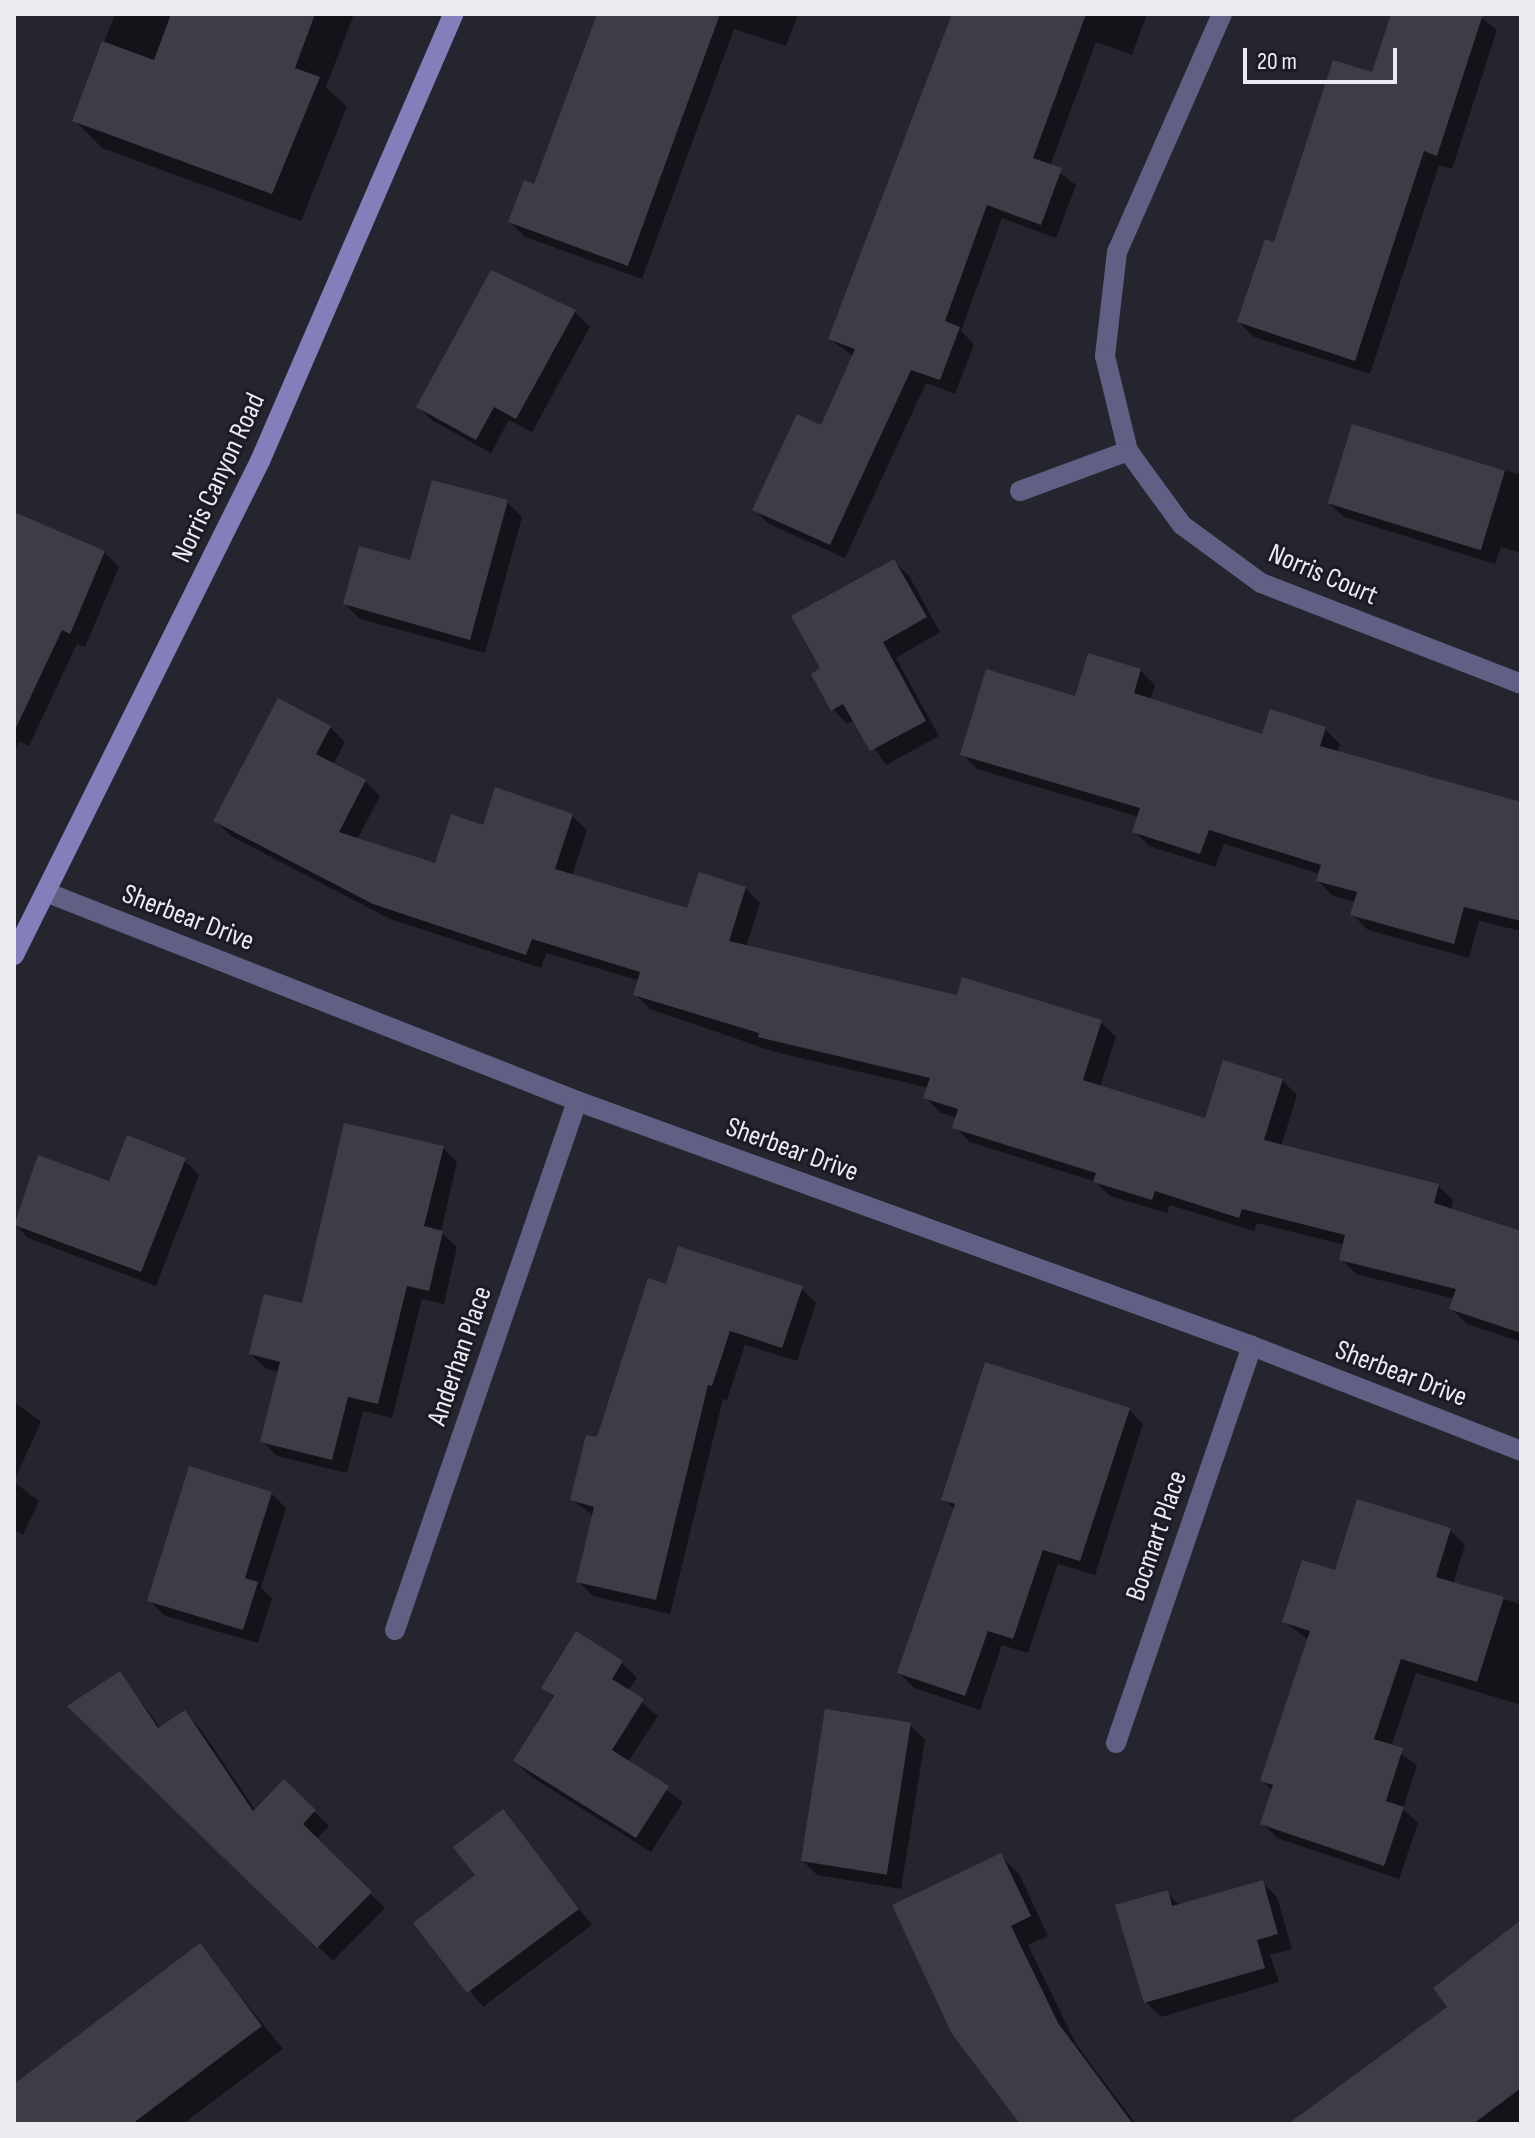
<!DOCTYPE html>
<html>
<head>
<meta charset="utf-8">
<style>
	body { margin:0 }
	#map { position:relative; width:1535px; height:2138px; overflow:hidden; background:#25252f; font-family:"Sofia Sans Condensed",sans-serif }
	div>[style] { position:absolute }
	.shadow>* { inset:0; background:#0007 }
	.building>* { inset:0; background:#3d3d47; transform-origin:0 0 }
	.street>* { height:20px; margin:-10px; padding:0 10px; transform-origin:10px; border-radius:10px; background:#625f84 }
	.secondary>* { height:20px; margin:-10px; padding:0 10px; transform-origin:10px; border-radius:10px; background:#847fba }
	span { translate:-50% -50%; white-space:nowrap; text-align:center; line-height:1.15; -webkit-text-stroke:6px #1c1b25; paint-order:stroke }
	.street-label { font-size:28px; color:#ebebf2 }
	.frame { position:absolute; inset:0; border:16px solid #ebebf2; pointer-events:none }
	.scale { position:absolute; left:1243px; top:48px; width:154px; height:36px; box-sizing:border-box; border:4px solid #ebebf2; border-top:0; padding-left:10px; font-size:24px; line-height:28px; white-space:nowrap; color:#ebebf2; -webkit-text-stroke:6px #1c1b25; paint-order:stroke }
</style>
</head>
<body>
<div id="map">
	<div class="shadow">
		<i style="clip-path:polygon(115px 14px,354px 14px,326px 87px,347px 107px,301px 221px,102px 148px,74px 120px)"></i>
		<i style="clip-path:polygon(598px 14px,798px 14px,786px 46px,734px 29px,642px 279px,525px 237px,510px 222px,535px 186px)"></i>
		<i style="clip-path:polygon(1003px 14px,1147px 14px,1132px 55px,1096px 42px,1050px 166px,1076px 185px,1056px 238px,1002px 218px,961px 331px,974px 344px,955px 394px,926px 383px,845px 558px,769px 524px,754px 509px,822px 428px,854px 357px,830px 339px)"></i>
		<i style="clip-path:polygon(1393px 14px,1477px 14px,1497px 30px,1452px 169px,1439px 165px,1370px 374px,1254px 337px,1239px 322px,1275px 244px,1374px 75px)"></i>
		<i style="clip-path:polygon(575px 312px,590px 327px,532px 432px,509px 420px,491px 453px,433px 421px,418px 407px)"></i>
		<i style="clip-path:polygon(1353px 427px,1521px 475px,1521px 553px,1501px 547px,1495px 564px,1344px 517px,1329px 503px)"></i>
		<i style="clip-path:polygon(433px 482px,507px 502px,522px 517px,485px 653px,360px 619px,345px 604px,411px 562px)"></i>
		<i style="clip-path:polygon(14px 514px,104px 552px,119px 567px,85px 647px,77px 644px,29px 746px,19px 741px,14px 753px)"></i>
		<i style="clip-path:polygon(894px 561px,909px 576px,940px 632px,896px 658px,939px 736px,886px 765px,855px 720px,847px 724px,833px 709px,823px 669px)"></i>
		<i style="clip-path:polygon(1140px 670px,1155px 685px,1150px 700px,1263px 737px,1325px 729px,1340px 744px,1337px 753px,1521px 813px,1521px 931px,1479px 921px,1469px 958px,1368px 930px,1353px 915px,1356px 902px,1333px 896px,1318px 881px,1320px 874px,1224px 844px,1215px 867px,1149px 846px,1134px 831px,1139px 817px,977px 769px,962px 754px)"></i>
		<i style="clip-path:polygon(330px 727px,345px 742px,333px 765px,365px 781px,380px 796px,357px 840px,436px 865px,484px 827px,572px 816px,587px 830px,572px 876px,689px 911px,745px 888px,760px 903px,746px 947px,958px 997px,1101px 1022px,1116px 1037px,1100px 1087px,1206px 1120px,1282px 1080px,1297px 1095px,1281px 1147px,1438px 1186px,1453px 1200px,1451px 1210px,1521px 1233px,1521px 1342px,1467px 1324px,1452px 1309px,1455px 1299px,1356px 1274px,1341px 1259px,1345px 1245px,1257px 1223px,1254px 1231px,1170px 1205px,1167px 1213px,1110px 1196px,1096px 1182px,970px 1142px,955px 1127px,958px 1118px,941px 1113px,926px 1098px,929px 1088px,775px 1052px,650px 1009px,635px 994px,640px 981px,546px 953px,541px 968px,390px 919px,231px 836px,216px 821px)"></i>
		<i style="clip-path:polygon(443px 1148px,457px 1162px,441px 1232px,457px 1247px,444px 1304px,422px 1299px,392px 1418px,363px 1411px,347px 1473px,277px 1456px,262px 1441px,280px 1372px,266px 1369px,251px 1354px,303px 1306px)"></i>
		<i style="clip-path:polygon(39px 1158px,110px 1184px,184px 1160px,199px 1175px,156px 1286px,28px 1238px,14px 1223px)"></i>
		<i style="clip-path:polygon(667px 1286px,801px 1288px,816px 1303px,797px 1361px,745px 1345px,727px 1400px,723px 1399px,670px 1614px,593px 1596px,578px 1581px,594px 1516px,572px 1500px)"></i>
		<i style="clip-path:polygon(14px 1402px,41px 1422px,14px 1481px)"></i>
		<i style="clip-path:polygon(1128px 1409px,1143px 1424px,1095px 1575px,1058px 1564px,1028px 1653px,1002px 1645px,980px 1710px,914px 1688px,899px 1673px,955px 1510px,944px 1499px)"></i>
		<i style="clip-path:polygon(14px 1482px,39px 1501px,23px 1535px,14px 1530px)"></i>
		<i style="clip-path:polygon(271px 1493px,286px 1508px,261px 1588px,272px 1598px,258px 1643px,165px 1616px,150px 1601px)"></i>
		<i style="clip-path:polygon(1450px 1530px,1465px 1545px,1453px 1584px,1521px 1604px,1521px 1705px,1416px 1673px,1391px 1747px,1417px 1765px,1403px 1809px,1418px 1823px,1399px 1879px,1277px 1838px,1262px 1823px,1273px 1791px,1262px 1780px,1309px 1640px,1284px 1622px,1336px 1573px)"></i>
		<i style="clip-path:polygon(622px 1663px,637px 1678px,628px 1691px,658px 1716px,628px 1762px,683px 1802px,651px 1852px,530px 1776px,515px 1761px,555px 1699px,543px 1688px)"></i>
		<i style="clip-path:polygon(120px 1673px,161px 1729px,185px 1713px,200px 1728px,256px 1811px,284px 1782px,329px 1826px,316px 1840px,385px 1908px,333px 1961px,70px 1706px)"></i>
		<i style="clip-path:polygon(910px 1725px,925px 1740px,901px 1889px,817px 1875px,802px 1860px)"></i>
		<i style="clip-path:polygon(503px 1811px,592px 1925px,483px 2007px,416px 1923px,478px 1875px)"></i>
		<i style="clip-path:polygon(1000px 1856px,1019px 1874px,1048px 1936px,1028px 1945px,1076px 2044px,1136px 2124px,1022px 2124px)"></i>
		<i style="clip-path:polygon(1262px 1882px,1277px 1897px,1292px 1949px,1270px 1955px,1279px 1982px,1161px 2017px,1146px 2002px,1167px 1892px,1180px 1906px)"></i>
		<i style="clip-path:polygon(200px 1946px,283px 2049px,183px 2124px,14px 2124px,14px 2087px)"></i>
		<i style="clip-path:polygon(1521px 1948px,1521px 2122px,1313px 2124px,1450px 2007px)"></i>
	</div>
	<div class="building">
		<i style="clip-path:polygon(171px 14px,315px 14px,295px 68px,320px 77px,272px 194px,72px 121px,102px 41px,154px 60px)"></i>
		<i style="clip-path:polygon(597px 14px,720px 14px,628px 266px,508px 222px,524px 180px,534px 184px)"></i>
		<i style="clip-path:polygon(952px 14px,1086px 14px,1033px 158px,1062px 168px,1041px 225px,987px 205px,945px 321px,960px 327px,940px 380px,911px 370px,830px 545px,752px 510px,797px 414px,821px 425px,855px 349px,828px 339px)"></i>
		<i style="clip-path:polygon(1391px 14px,1483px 14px,1437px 156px,1424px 151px,1355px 361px,1237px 322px,1265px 239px,1274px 242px,1333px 60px,1372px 72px)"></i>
		<i style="clip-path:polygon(491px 270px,576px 310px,516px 419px,494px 407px,476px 440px,416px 407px)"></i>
		<i style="left:1352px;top:424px;width:160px;height:83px;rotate:17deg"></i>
		<i style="clip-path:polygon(432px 480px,508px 500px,470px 640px,343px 604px,359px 546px,410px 560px)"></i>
		<i style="clip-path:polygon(14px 512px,105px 551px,70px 634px,62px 630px,14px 732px)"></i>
		<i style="clip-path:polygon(894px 559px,927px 617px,883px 642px,926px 721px,870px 751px,843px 704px,831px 711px,811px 674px,820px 668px,791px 616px)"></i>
		<i style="clip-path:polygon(1088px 653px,1141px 669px,1134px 693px,1262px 734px,1270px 709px,1326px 727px,1320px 746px,1521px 802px,1521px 921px,1464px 907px,1454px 944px,1350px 915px,1357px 892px,1316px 881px,1321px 865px,1209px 830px,1200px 854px,1132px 832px,1140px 808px,960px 755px,986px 669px,1075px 696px)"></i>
		<i style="clip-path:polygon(278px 698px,331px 726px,316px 754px,366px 780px,339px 832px,435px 863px,451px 814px,483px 825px,495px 787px,573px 814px,555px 869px,687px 908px,699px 872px,746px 887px,729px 941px,957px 995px,962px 977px,1102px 1020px,1083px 1080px,1205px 1118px,1223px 1060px,1283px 1079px,1264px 1140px,1439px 1184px,1434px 1203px,1521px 1231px,1521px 1333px,1449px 1309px,1456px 1289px,1339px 1260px,1345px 1235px,1242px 1209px,1239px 1218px,1155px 1191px,1152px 1200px,1093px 1182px,1096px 1173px,952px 1128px,958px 1109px,923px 1098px,930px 1078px,758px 1037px,759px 1033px,633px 995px,640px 972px,532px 939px,526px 955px,373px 904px,213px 821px)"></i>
		<i style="clip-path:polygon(344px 1123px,444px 1146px,424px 1226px,443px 1231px,429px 1291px,407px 1286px,378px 1404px,348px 1397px,332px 1460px,260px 1442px,280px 1362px,249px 1354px,264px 1294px,302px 1303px)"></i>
		<i style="clip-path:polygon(127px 1135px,186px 1158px,141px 1272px,14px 1225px,38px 1155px,109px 1181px)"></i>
		<i style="clip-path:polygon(678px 1246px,803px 1286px,782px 1348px,730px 1331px,712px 1386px,708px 1385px,656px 1600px,576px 1582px,594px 1507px,570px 1500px,586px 1435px,597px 1437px,648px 1278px,666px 1284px)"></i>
		<i style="clip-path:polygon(985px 1362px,1130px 1408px,1080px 1561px,1043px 1550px,1013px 1639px,988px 1631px,965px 1696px,897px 1673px,955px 1504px,941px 1500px)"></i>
		<i style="clip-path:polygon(189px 1466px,272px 1492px,245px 1578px,258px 1582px,243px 1630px,147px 1601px)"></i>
		<i style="clip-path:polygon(1357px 1499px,1451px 1528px,1436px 1577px,1504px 1597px,1477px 1682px,1401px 1659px,1374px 1739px,1403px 1748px,1386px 1801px,1404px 1807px,1384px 1866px,1260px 1824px,1273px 1785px,1260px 1781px,1310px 1631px,1282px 1622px,1302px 1560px,1335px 1570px)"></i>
		<i style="clip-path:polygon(576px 1631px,623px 1661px,612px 1679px,644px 1699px,612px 1750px,669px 1786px,636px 1838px,513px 1761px,554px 1696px,541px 1688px)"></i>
		<i style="clip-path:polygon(120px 1671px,158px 1728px,185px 1710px,253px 1811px,284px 1779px,316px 1810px,303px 1824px,372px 1892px,317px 1948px,67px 1706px)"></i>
		<i style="left:825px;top:1709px;width:87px;height:154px;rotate:9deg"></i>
		<i style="clip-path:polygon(503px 1809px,579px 1909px,467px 1993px,413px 1923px,475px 1875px,453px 1847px)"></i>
		<i style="clip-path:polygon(1001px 1853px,1031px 1916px,1011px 1926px,1058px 2023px,1133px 2124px,1020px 2124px,952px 2034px,892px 1905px)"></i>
		<i style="clip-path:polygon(1263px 1880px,1278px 1934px,1257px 1940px,1265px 1968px,1144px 2003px,1115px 1905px,1168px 1890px,1172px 1906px)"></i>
		<i style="clip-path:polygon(1521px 1920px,1521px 2088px,1473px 2124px,1288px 2124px,1447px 2007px,1433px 1988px)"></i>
		<i style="clip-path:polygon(200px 1943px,262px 2026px,132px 2124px,14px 2124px,14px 2084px)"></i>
	</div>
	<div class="street">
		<i style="left:1222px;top:14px;width:260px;rotate:113.8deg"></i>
		<i style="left:1117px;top:252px;width:105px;rotate:96.6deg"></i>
		<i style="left:1105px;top:356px;width:98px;rotate:76.4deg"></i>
		<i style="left:1128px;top:451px;width:92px;rotate:53.9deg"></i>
		<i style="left:1182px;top:525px;width:98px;rotate:36.3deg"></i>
		<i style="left:1261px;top:583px;width:279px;rotate:21.2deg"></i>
		<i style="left:1020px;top:491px;width:115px;rotate:-20.3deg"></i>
		<i style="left:48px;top:893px;width:568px;rotate:21.46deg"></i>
		<i style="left:577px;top:1101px;width:718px;rotate:19.95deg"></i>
		<i style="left:1252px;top:1346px;width:289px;rotate:21.3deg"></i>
		<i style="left:395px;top:1630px;width:559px;rotate:-71.01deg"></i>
		<i style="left:1116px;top:1743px;width:420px;rotate:-71.1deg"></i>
	</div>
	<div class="secondary">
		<i style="left:14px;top:955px;width:552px;rotate:-63.53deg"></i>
		<i style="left:260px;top:461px;width:487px;rotate:-66.6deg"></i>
	</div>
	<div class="street-label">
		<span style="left:219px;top:478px;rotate:-65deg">Norris Canyon Road</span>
		<span style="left:1323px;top:575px;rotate:23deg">Norris Court</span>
		<span style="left:188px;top:918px;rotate:21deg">Sherbear Drive</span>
		<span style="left:792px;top:1150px;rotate:20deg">Sherbear Drive</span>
		<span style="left:460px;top:1356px;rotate:-71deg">Anderhan Place</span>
		<span style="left:1401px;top:1374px;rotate:21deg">Sherbear Drive</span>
		<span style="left:1157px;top:1536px;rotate:-71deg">Bocmart Place</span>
	</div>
	<div class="frame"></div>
	<div class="scale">20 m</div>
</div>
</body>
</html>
